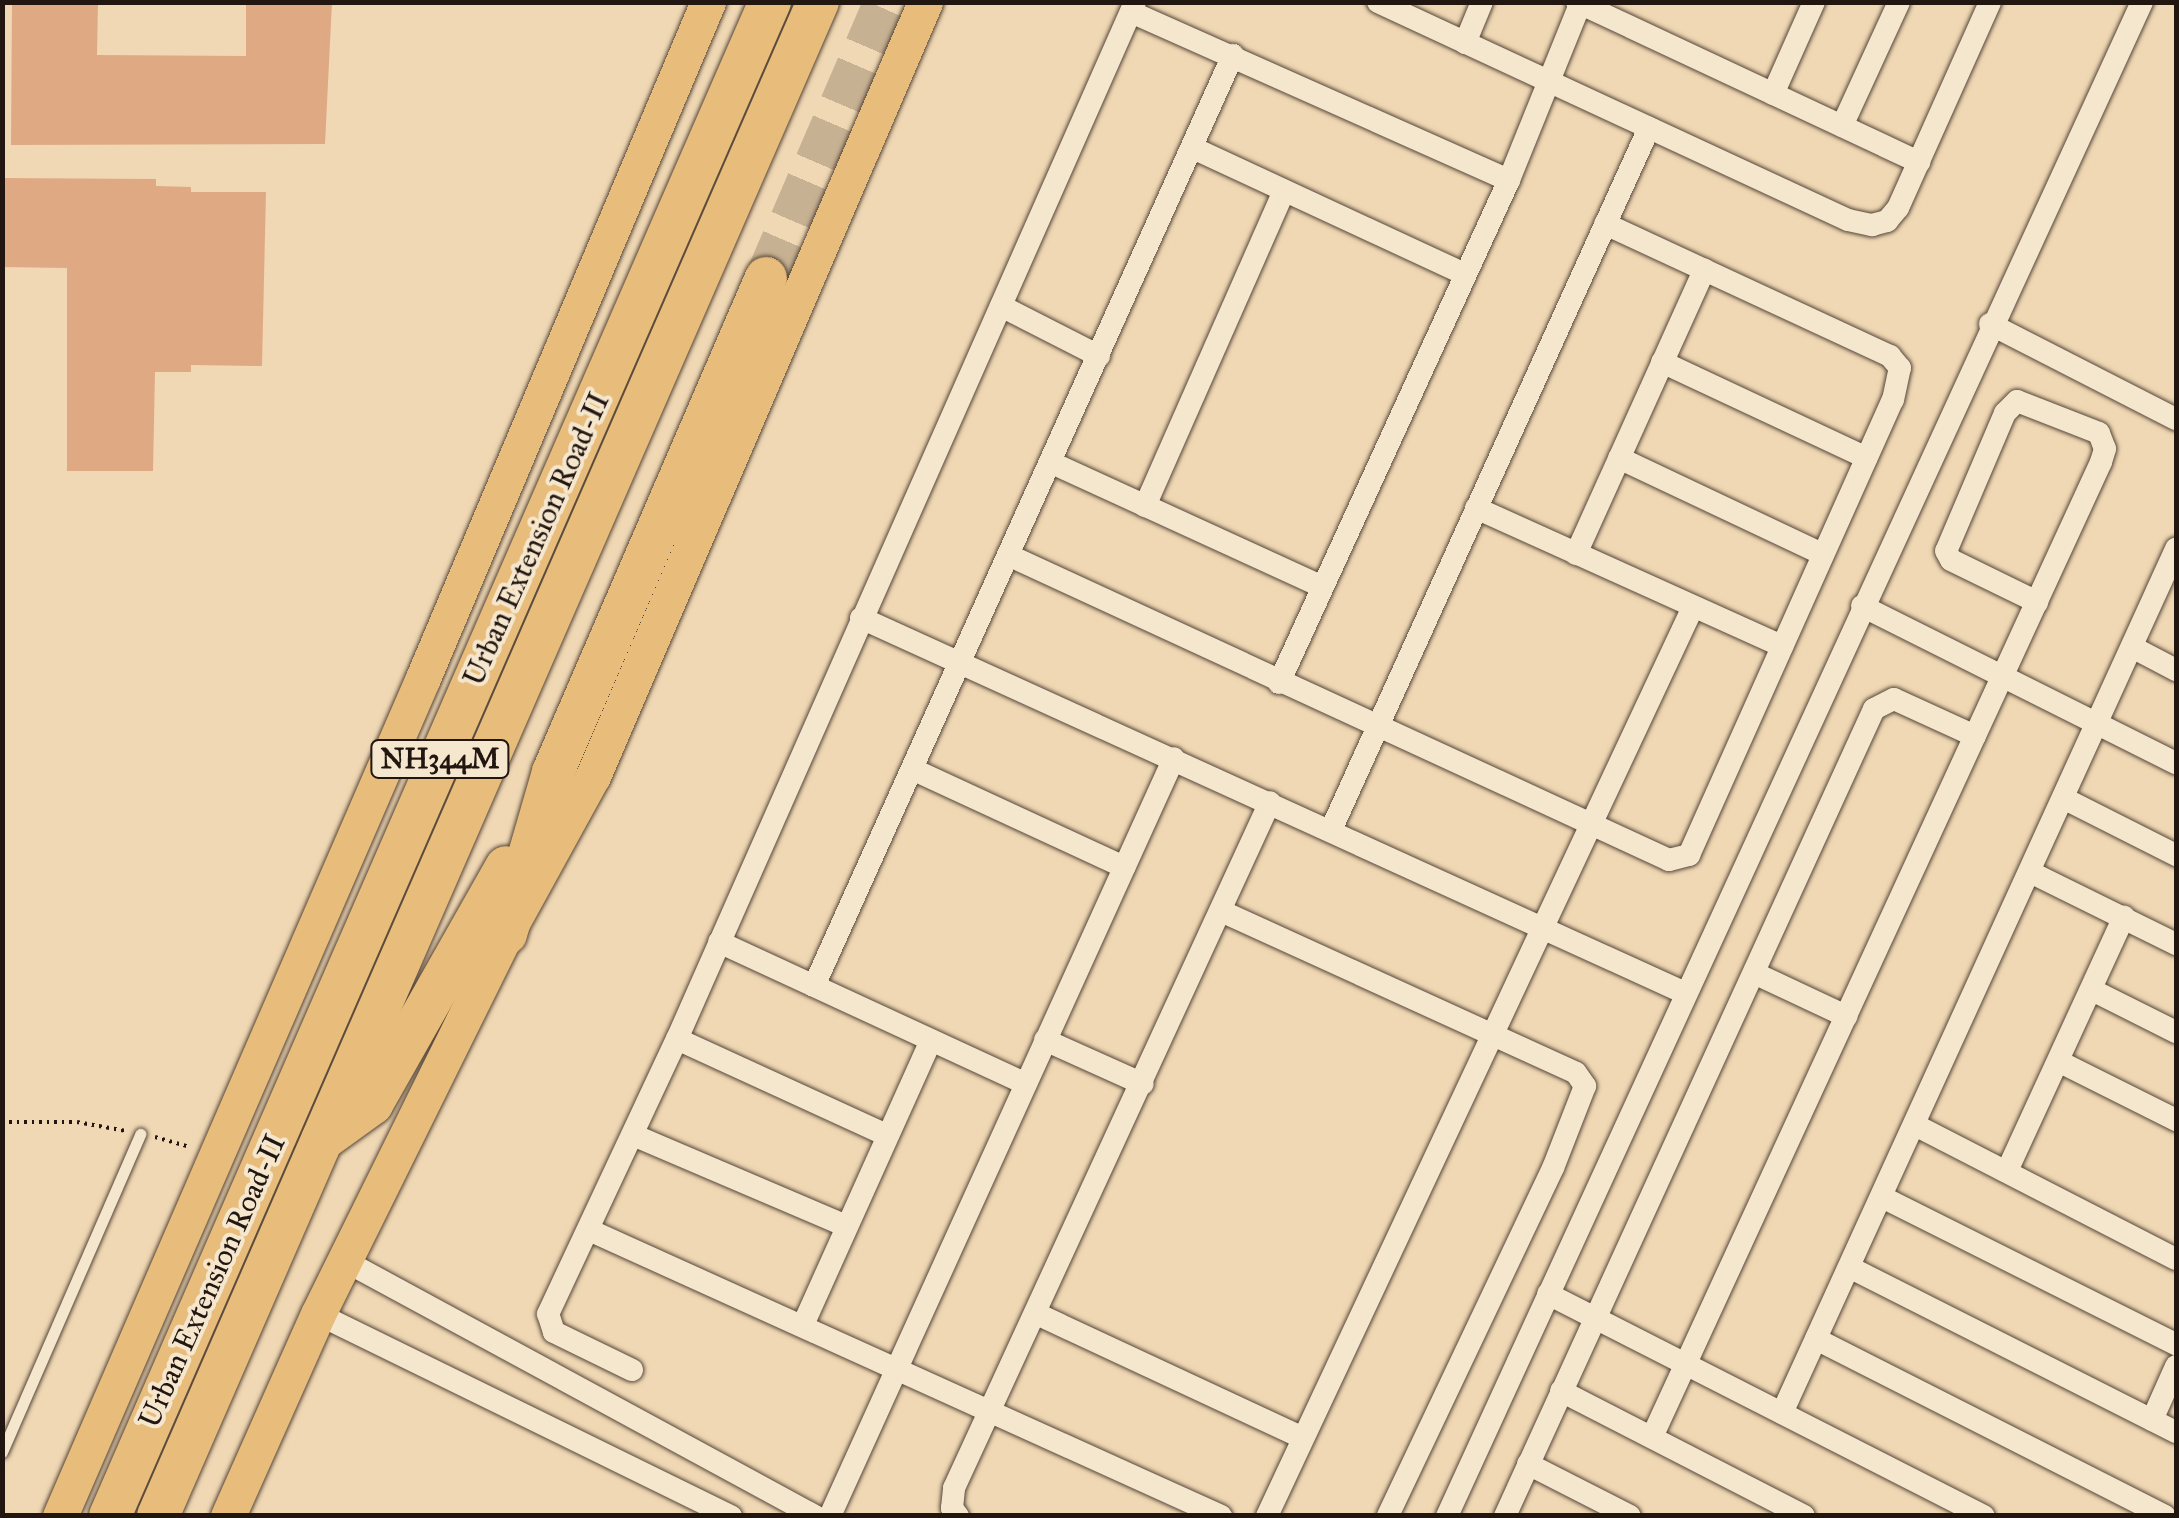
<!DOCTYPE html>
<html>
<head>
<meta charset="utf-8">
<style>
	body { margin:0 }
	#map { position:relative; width:2179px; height:1518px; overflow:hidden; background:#f0d8b4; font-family:"IM FELL Great Primer",serif }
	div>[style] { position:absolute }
	.building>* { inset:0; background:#dfaa83 }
	.highway-tunnel>* { height:42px; margin-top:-21px; transform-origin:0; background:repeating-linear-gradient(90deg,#c7b193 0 42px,transparent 0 63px) }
	.path>* { height:4px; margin-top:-2px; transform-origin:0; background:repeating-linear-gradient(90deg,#211610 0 2.5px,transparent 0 7.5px) }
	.roads { filter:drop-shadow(0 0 2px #554639) drop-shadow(0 0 2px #554639) }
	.lane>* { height:11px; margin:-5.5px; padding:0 5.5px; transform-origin:5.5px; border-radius:5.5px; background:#f5e6ce }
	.street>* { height:22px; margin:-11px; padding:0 11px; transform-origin:11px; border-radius:11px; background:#f5e6ce }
	.primary>* { height:35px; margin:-17.5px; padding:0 17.5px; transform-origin:17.5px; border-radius:17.5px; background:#e8bc7a }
	.highway>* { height:42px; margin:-21px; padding:0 21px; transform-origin:21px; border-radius:21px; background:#e8bc7a }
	span { translate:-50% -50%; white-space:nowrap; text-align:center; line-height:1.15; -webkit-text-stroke:8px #f5e6ce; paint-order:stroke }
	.shield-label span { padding:2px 8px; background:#f5e6ce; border:2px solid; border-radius:8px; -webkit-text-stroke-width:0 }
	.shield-label { font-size:28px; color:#211610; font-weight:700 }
	.street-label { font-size:30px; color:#211610 }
	.frame { position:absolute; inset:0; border:5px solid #211610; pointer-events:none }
</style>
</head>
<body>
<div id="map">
	<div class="building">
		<i style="clip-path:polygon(12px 2px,98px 2px,97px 55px,246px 56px,246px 2px,332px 2px,325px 144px,11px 145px)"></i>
		<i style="clip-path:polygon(2px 178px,156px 179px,156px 186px,191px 187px,191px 192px,266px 192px,262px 366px,191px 365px,191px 372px,155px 372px,153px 471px,67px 471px,67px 268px,2px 267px)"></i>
	</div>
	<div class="highway-tunnel">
		<i style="left:766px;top:278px;width:301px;rotate:-66.7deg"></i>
	</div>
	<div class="path">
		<i style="left:2px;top:1122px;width:75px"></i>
		<i style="left:77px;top:1122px;width:50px;rotate:10.4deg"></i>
		<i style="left:155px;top:1137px;width:35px;rotate:16deg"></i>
	</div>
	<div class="roads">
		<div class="lane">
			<i style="left:2px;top:1452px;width:347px;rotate:-66.5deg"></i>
		</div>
		<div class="street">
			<i style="left:1378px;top:2px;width:518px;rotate:24.88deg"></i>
			<i style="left:1848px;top:220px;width:25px;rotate:12deg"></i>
			<i style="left:1872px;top:225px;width:16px;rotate:-15deg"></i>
			<i style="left:1887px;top:221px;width:17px;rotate:-50deg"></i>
			<i style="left:1898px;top:208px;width:226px;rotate:-65.9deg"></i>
			<i style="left:1577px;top:2px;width:378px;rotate:25.1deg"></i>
			<i style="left:1131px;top:12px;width:414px;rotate:24deg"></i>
			<i style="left:1465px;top:43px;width:44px;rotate:-67.5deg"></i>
			<i style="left:1773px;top:94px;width:101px;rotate:-66deg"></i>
			<i style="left:1842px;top:126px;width:136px;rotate:-65.3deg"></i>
			<i style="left:1193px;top:148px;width:300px;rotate:24.9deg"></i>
			<i style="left:1001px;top:306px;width:110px;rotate:27deg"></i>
			<i style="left:1990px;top:324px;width:209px;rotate:27.1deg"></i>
			<i style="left:1662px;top:362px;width:226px;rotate:25.1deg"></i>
			<i style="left:1619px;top:458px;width:225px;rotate:25.3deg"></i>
			<i style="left:1050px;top:462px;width:298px;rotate:24.6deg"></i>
			<i style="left:1145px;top:506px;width:344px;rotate:-66.2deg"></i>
			<i style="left:1476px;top:508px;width:336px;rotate:24.3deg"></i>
			<i style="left:1576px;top:554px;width:312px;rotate:-65.7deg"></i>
			<i style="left:1008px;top:555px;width:728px;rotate:24.77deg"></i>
			<i style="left:1669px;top:860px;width:21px;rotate:-14deg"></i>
			<i style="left:1689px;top:855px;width:499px;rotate:-65.9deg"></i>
			<i style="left:1893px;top:400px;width:33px;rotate:-78deg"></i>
			<i style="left:1900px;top:368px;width:16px;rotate:-130deg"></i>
			<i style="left:1890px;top:356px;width:314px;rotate:-155.1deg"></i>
			<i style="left:1862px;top:606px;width:351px;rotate:26.6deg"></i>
			<i style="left:861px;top:618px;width:905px;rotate:24.47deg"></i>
			<i style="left:2132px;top:647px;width:50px;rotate:27.6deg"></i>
			<i style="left:1279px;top:683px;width:553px;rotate:-65.43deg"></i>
			<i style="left:1509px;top:180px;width:192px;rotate:-68deg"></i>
			<i style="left:912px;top:769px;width:234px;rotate:24.8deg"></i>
			<i style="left:2063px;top:798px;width:127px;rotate:26.8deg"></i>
			<i style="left:1331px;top:830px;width:771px;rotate:-65.63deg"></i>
			<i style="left:2030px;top:872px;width:163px;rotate:26.3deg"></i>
			<i style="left:1221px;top:911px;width:390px;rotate:24.5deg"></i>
			<i style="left:1576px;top:1073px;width:16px;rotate:55deg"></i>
			<i style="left:1585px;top:1086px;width:88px;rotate:111.3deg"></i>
			<i style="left:1553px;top:1168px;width:385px;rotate:115.4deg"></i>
			<i style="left:719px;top:942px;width:338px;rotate:24.8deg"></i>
			<i style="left:1754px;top:973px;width:102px;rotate:25.1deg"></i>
			<i style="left:814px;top:986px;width:1021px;rotate:-65.77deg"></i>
			<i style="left:2092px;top:990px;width:94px;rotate:26.6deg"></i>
			<i style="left:677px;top:1039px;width:231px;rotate:24.6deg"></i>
			<i style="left:1045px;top:1040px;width:107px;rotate:24.2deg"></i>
			<i style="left:2060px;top:1062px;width:130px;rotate:26.6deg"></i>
			<i style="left:1915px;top:1125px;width:293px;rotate:27.2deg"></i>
			<i style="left:633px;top:1135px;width:232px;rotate:23.1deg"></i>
			<i style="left:2007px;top:1171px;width:280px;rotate:-65.3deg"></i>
			<i style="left:1882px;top:1197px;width:329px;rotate:26.6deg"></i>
			<i style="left:589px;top:1230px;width:694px;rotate:24.35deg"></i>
			<i style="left:345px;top:1261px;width:535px;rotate:28.48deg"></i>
			<i style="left:1849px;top:1267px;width:366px;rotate:26.8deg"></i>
			<i style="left:1548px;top:1294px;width:489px;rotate:27deg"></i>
			<i style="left:318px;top:1314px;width:460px;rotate:26.1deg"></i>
			<i style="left:1037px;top:1314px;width:293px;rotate:25deg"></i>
			<i style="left:803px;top:1325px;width:312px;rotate:-65.8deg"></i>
			<i style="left:1816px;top:1339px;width:391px;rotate:26.9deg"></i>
			<i style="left:632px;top:1370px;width:87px;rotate:-154deg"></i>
			<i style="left:554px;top:1332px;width:19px;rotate:-108deg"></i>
			<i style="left:548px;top:1314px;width:304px;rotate:-64.9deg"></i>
			<i style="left:677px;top:1039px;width:1134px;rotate:-66.17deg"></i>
			<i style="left:1561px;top:1391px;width:273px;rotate:27.2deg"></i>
			<i style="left:1782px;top:1413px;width:950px;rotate:-65.49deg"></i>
			<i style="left:2152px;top:1420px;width:59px;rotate:-66deg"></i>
			<i style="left:1652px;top:1437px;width:1073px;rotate:-65.27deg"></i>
			<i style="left:2101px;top:462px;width:14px;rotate:-73deg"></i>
			<i style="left:2105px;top:449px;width:17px;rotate:-111deg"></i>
			<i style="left:2099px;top:433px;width:88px;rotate:-158.7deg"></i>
			<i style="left:2017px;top:401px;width:17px;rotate:135deg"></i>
			<i style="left:2005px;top:413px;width:150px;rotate:113.1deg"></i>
			<i style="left:1946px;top:551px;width:10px;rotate:61deg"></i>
			<i style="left:1951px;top:560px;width:96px;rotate:26deg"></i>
			<i style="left:1528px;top:1464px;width:114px;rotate:27deg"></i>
			<i style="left:830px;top:1516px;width:832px;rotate:-65.59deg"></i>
			<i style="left:958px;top:1516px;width:10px;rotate:-127deg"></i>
			<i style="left:952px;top:1508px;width:20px;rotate:-84deg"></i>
			<i style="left:954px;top:1488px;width:755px;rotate:-65.27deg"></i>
			<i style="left:1267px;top:1516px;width:1004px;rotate:-64.89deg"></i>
			<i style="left:1447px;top:1516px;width:1666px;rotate:-65.34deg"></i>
			<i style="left:1505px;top:1516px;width:887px;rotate:-65.43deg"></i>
			<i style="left:1874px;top:709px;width:22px;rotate:-27deg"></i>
			<i style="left:1894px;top:699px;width:89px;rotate:24.6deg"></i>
		</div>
		<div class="primary">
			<i style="left:60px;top:1516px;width:913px;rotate:-66.58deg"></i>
			<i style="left:423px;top:678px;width:734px;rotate:-67.14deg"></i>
			<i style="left:228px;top:1516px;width:221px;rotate:-66deg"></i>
			<i style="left:318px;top:1314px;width:424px;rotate:-63.7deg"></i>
			<i style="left:506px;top:934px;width:180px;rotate:-61.2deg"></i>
			<i style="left:593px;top:776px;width:842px;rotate:-66.78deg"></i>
		</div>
		<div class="highway">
			<i style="left:506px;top:934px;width:169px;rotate:-73.8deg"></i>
			<i style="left:553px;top:772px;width:538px;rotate:-66.68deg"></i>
			<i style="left:322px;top:1140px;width:62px;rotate:-35.8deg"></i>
			<i style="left:372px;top:1104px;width:272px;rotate:-60.5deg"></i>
			<i style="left:110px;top:1516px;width:1652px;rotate:-66.45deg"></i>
			<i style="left:158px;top:1516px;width:1652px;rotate:-66.45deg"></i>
		</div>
	</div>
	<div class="shield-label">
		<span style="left:440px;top:759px">NH344M</span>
	</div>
	<div class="street-label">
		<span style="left:536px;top:539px;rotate:-66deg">Urban Extension Road-II</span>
		<span style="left:212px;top:1281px;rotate:-66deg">Urban Extension Road-II</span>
	</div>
	<div class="frame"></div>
</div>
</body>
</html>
